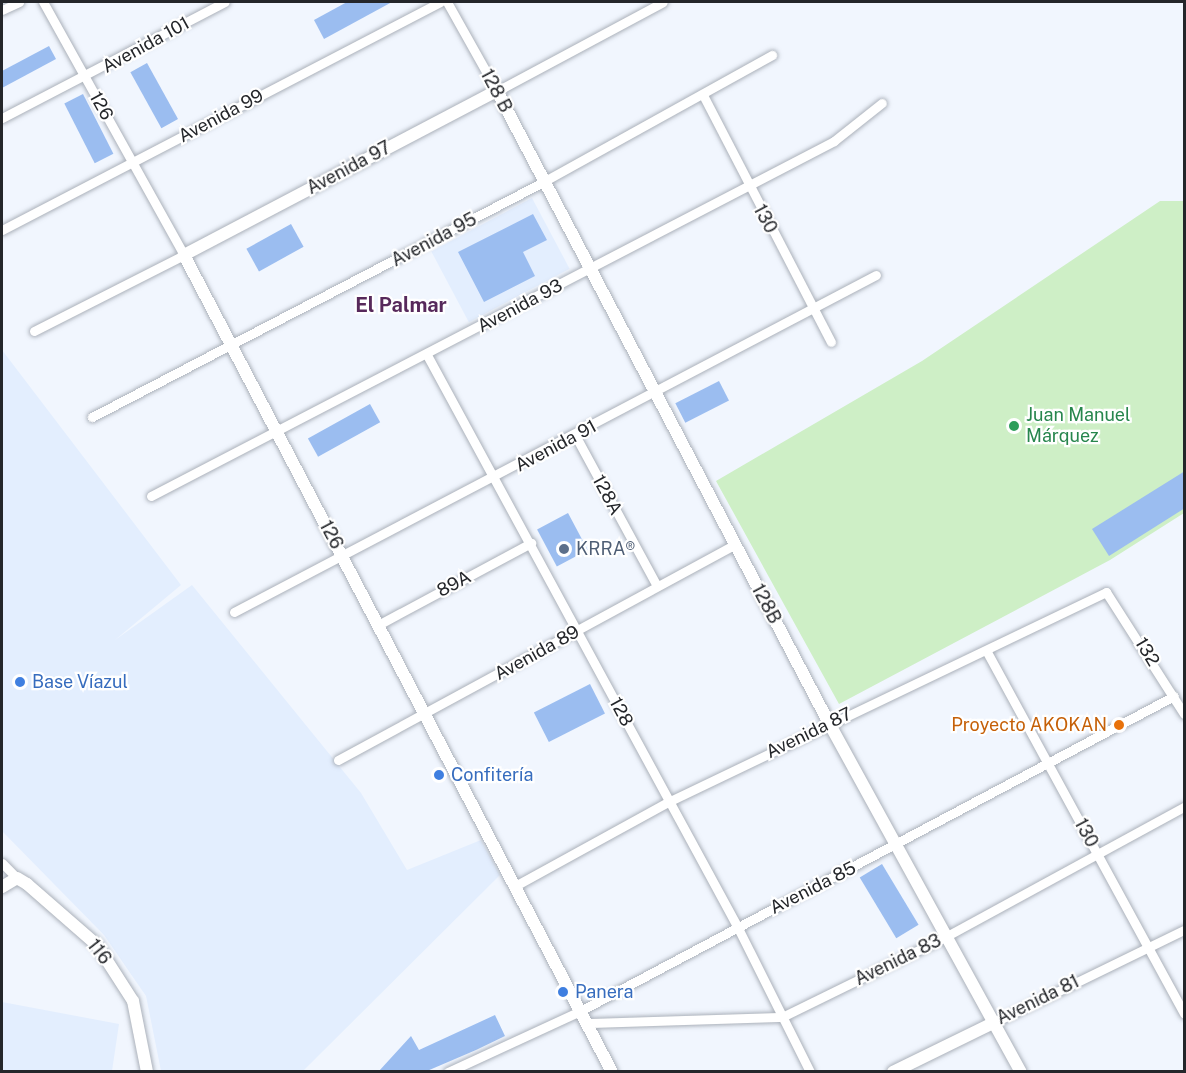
<!DOCTYPE html>
<html>
<head>
<meta charset="utf-8">
<style>
	body { margin:0 }
	#map { position:relative; width:1186px; height:1073px; overflow:hidden; background:#f1f6fe; font-family:"Public Sans",sans-serif }
	div>[style] { position:absolute }
	.built>* { inset:0; background:#e3eefe; transform-origin:0 0 }
	.green>* { inset:0; background:#ceefc6 }
	.building>* { inset:0; background:#9bbdf0; transform-origin:0 0 }
	.roads { filter:drop-shadow(0 0 2px #abb1ba) drop-shadow(0 0 2px #abb1ba) }
	.minor>* { height:9px; margin:-4.5px; padding:0 4.5px; transform-origin:4.5px; border-radius:4.5px; background:#fff }
	.tertiary>* { height:12px; margin:-6px; padding:0 6px; transform-origin:6px; border-radius:6px; background:#fff }
	.dots>* { width:16px; height:16px; translate:-50% -50%; box-sizing:border-box; border:3px solid #fff; border-radius:50% }
	span { translate:-50% -50%; white-space:nowrap; text-align:center; line-height:1.15; -webkit-text-stroke:4.5px #fff; paint-order:stroke }
	.street-label { font-size:18px; color:#24262a }
	.leisure-label { font-size:18px; color:#27864d }
	.left { translate:0 -50%; text-align:left }
	.service-label { font-size:18px; color:#4e5e75 }
	.shop-label { font-size:18px; color:#366cbe }
	.food-label { font-size:18px; color:#c56008 }
	.right { translate:-100% -50%; text-align:right }
	.neighbourhood-label { font-size:20px; color:#57295b; font-weight:700 }
	.frame { position:absolute; inset:0; border:3px solid #24262a; pointer-events:none }
</style>
</head>
<body>
<div id="map">
	<div class="built">
		<i style="left:532px;top:198px;width:80px;height:114px;rotate:62deg"></i>
		<i style="clip-path:polygon(2px 350px,181px 585px,115px 640px,192px 585px,361px 793px,407px 870px,481px 840px,500px 875px,303px 1071px,161px 1071px,146px 996px,104px 935px,2px 831px)"></i>
		<i style="clip-path:polygon(2px 1002px,119px 1024px,112px 1071px,2px 1071px)"></i>
	</div>
	<div class="green">
		<i style="clip-path:polygon(1160px 201px,1184px 201px,1184px 513px,1110px 560px,839px 704px,716px 481px,922px 361px)"></i>
	</div>
	<div class="building">
		<i style="clip-path:polygon(347px 2px,392px 2px,324px 39px,314px 20px)"></i>
		<i style="clip-path:polygon(49px 46px,56px 59px,2px 88px,2px 71px)"></i>
		<i style="left:147px;top:63px;width:64px;height:19px;rotate:61deg"></i>
		<i style="left:83px;top:94px;width:67px;height:21px;rotate:63deg"></i>
		<i style="clip-path:polygon(533px 214px,547px 240px,523px 252px,535px 276px,484px 302px,458px 252px)"></i>
		<i style="left:291px;top:224px;width:26px;height:51px;rotate:61deg"></i>
		<i style="left:719px;top:381px;width:22px;height:49px;rotate:63deg"></i>
		<i style="left:370px;top:404px;width:21px;height:71px;rotate:61deg"></i>
		<i style="clip-path:polygon(1185px 471px,1185px 508px,1109px 556px,1092px 529px)"></i>
		<i style="left:568px;top:513px;width:42px;height:35px;rotate:62deg"></i>
		<i style="left:590px;top:684px;width:33px;height:63px;rotate:63deg"></i>
		<i style="left:882px;top:864px;width:71px;height:26px;rotate:59deg"></i>
		<i style="clip-path:polygon(495px 1015px,505px 1036px,476px 1050px,427px 1071px,379px 1071px,411px 1036px,419px 1050px)"></i>
	</div>
	<div class="roads">
		<div class="minor">
			<i style="left:447px;top:2px;width:102px;rotate:60.7deg"></i>
			<i style="left:497px;top:91px;width:188px;rotate:-28.2deg"></i>
			<i style="left:2px;top:10px;width:19px;rotate:-25deg"></i>
			<i style="left:703px;top:95px;width:278px;rotate:62.6deg"></i>
			<i style="left:2px;top:118px;width:251px;rotate:-27.5deg"></i>
			<i style="left:2px;top:230px;width:494px;rotate:-27.5deg"></i>
			<i style="left:34px;top:331px;width:168px;rotate:-26.9deg"></i>
			<i style="left:184px;top:255px;width:290px;rotate:-119.1deg"></i>
			<i style="left:427px;top:355px;width:650px;rotate:61.5deg"></i>
			<i style="left:737px;top:926px;width:163px;rotate:63.4deg"></i>
			<i style="left:92px;top:417px;width:509px;rotate:-27.52deg"></i>
			<i style="left:543px;top:182px;width:262px;rotate:-29deg"></i>
			<i style="left:575px;top:435px;width:172px;rotate:61.5deg"></i>
			<i style="left:151px;top:496px;width:770px;rotate:-27.46deg"></i>
			<i style="left:834px;top:141px;width:61px;rotate:-38.4deg"></i>
			<i style="left:234px;top:612px;width:725px;rotate:-27.7deg"></i>
			<i style="left:378px;top:625px;width:174px;rotate:-28.2deg"></i>
			<i style="left:987px;top:652px;width:412px;rotate:61.4deg"></i>
			<i style="left:338px;top:760px;width:452px;rotate:-28.5deg"></i>
			<i style="left:2px;top:863px;width:21px;rotate:45deg"></i>
			<i style="left:515px;top:886px;width:175px;rotate:-28.8deg"></i>
			<i style="left:668px;top:802px;width:486px;rotate:-25.6deg"></i>
			<i style="left:1106px;top:592px;width:145px;rotate:57.4deg"></i>
			<i style="left:995px;top:1022px;width:210px;rotate:-26deg"></i>
			<i style="left:587px;top:1023px;width:195px;rotate:-1.8deg"></i>
			<i style="left:782px;top:1017px;width:184px;rotate:-26.1deg"></i>
			<i style="left:947px;top:936px;width:270px;rotate:-28.6deg"></i>
			<i style="left:448px;top:1072px;width:145px;rotate:-24.8deg"></i>
			<i style="left:580px;top:1011px;width:672px;rotate:-27.94deg"></i>
		</div>
		<div class="tertiary">
			<i style="left:2px;top:887px;width:17px;rotate:-31deg"></i>
			<i style="left:17px;top:878px;width:12px;rotate:31deg"></i>
			<i style="left:27px;top:884px;width:93px;rotate:41.1deg"></i>
			<i style="left:97px;top:945px;width:67px;rotate:57.3deg"></i>
			<i style="left:133px;top:1001px;width:72px;rotate:78.8deg"></i>
			<i style="left:612px;top:1072px;width:922px;rotate:-117.65deg"></i>
			<i style="left:184px;top:255px;width:353px;rotate:-27.7deg"></i>
			<i style="left:497px;top:91px;width:714px;rotate:62.29deg"></i>
			<i style="left:829px;top:723px;width:398px;rotate:61.2deg"></i>
			<i style="left:893px;top:1072px;width:114px;rotate:-26.1deg"></i>
		</div>
	</div>
	<div class="dots">
		<i style="left:1014px;top:426px;background:#2e9e5b"></i>
		<i style="left:564px;top:549px;background:#5c6f8a"></i>
		<i style="left:20px;top:682px;background:#3f7fe0"></i>
		<i style="left:1119px;top:725px;background:#e8710a"></i>
		<i style="left:439px;top:775px;background:#3f7fe0"></i>
		<i style="left:563px;top:992px;background:#3f7fe0"></i>
	</div>
	<div class="street-label">
		<span style="left:146px;top:45px;rotate:-29deg">Avenida 101</span>
		<span style="left:496px;top:91px;rotate:62deg">128 B</span>
		<span style="left:101px;top:106px;rotate:61deg">126</span>
		<span style="left:221px;top:116px;rotate:-28deg">Avenida 99</span>
		<span style="left:349px;top:168px;rotate:-28deg">Avenida 97</span>
		<span style="left:765px;top:219px;rotate:62deg">130</span>
		<span style="left:434px;top:240px;rotate:-28deg">Avenida 95</span>
		<span style="left:520px;top:306px;rotate:-28deg">Avenida 93</span>
		<span style="left:556px;top:446px;rotate:-28deg">Avenida 91</span>
		<span style="left:607px;top:495px;rotate:62deg">128A</span>
		<span style="left:331px;top:535px;rotate:62deg">126</span>
		<span style="left:454px;top:584px;rotate:-28deg">89A</span>
		<span style="left:766px;top:604px;rotate:62deg">128B</span>
		<span style="left:1147px;top:652px;rotate:59deg">132</span>
		<span style="left:537px;top:653px;rotate:-29deg">Avenida 89</span>
		<span style="left:621px;top:712px;rotate:62deg">128</span>
		<span style="left:809px;top:733px;rotate:-26deg">Avenida 87</span>
		<span style="left:1086px;top:833px;rotate:62deg">130</span>
		<span style="left:813px;top:888px;rotate:-27deg">Avenida 85</span>
		<span style="left:99px;top:952px;rotate:52deg">116</span>
		<span style="left:898px;top:960px;rotate:-26deg">Avenida 83</span>
		<span style="left:1038px;top:1000px;rotate:-26deg">Avenida 81</span>
	</div>
	<div class="leisure-label">
		<span class="left" style="left:1026px;top:426px">Juan Manuel<br>Márquez</span>
	</div>
	<div class="service-label">
		<span class="left" style="left:576px;top:549px">KRRA®</span>
	</div>
	<div class="shop-label">
		<span class="left" style="left:32px;top:682px">Base Víazul</span>
		<span class="left" style="left:451px;top:775px">Confitería</span>
		<span class="left" style="left:575px;top:992px">Panera</span>
	</div>
	<div class="food-label">
		<span class="right" style="left:1107px;top:725px">Proyecto AKOKAN</span>
	</div>
	<div class="neighbourhood-label">
		<span style="left:401px;top:305px">El Palmar</span>
	</div>
	<div class="frame"></div>
</div>
</body>
</html>
